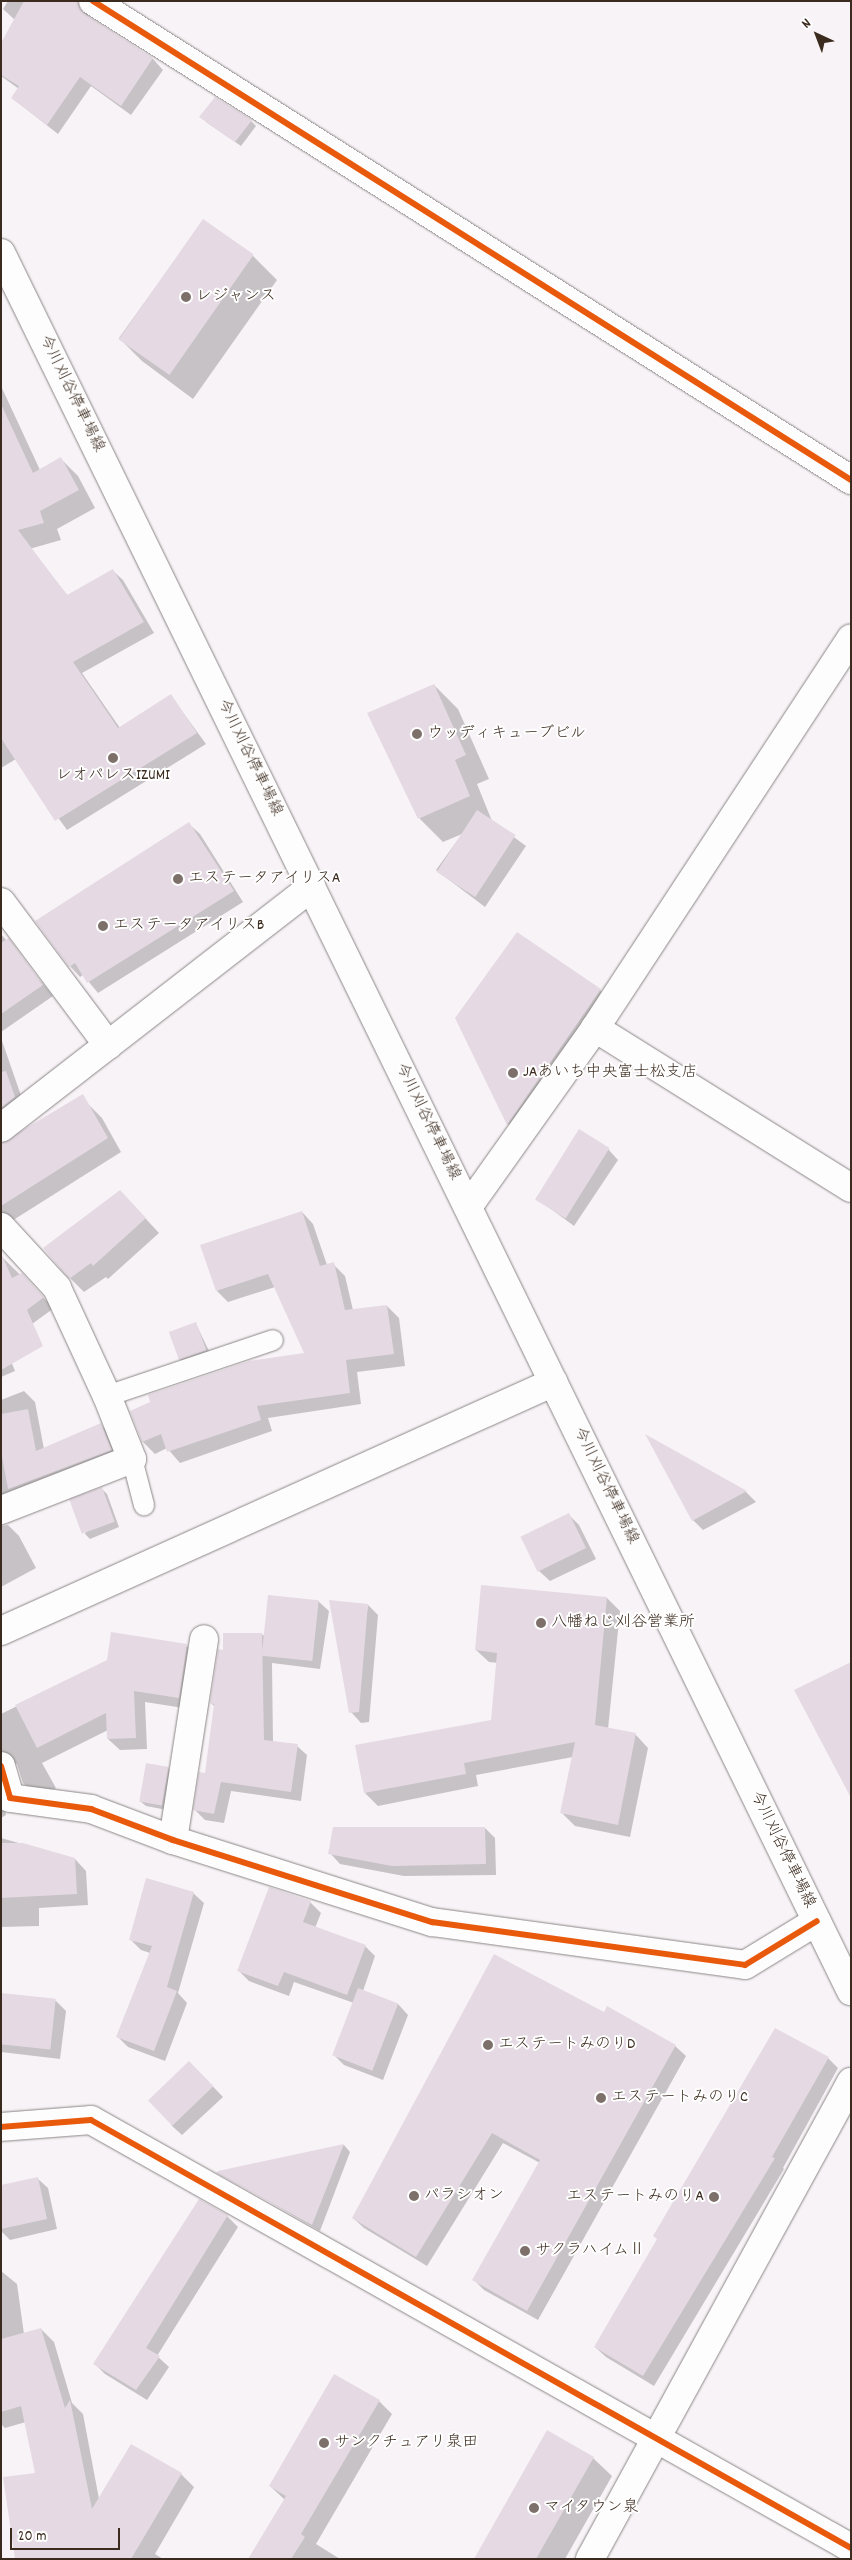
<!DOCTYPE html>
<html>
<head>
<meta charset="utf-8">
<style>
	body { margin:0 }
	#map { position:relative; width:852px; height:2560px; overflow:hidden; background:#f8f3f7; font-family:Dekko,"Klee One",sans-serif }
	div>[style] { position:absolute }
	.shadow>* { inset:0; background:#0003 }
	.building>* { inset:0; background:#e5dae3; transform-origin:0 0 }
	.roads { filter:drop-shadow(0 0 1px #8b8685) drop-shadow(0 0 1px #8b8685) }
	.lane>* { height:20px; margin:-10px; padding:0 10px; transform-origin:10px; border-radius:10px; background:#fefdfe }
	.street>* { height:28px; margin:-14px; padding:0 14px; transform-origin:14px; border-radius:14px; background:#fefdfe }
	.secondary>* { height:28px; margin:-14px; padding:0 14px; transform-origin:14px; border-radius:14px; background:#fefdfe }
	.cycleway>* { height:6px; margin:-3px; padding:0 3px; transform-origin:3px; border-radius:3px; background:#e8590c }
	.dots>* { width:14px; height:14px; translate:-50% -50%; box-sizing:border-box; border:2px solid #fff; border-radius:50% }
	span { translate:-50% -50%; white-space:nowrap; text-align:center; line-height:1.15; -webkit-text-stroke:4px #fff; paint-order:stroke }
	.poi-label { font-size:16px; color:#3b2a1e }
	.left { translate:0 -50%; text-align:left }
	.right { translate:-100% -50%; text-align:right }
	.street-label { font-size:16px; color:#3b2a1e }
	.frame { position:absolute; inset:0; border:2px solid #3b2a1e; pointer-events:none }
	.north { position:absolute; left:792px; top:10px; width:50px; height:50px; -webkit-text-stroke:4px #fff; paint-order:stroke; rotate:317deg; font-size:14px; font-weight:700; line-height:20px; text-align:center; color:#3b2a1e }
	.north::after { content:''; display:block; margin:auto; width:18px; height:22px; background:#3b2a1e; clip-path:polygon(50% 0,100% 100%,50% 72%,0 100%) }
	.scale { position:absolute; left:10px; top:2528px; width:110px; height:22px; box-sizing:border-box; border:2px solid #3b2a1e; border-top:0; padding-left:6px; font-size:15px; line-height:18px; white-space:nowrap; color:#3b2a1e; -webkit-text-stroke:4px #fff; paint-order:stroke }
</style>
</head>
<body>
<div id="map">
	<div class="shadow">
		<i style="clip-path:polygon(8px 1px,76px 1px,92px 20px,153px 59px,163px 70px,131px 115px,91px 86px,58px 134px,12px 98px,19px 89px,1px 76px,1px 55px,15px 20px,3px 9px)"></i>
		<i style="clip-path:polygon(251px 121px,256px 126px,241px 146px,206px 122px)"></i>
		<i style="clip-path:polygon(203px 221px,253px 256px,277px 280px,193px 399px,142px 361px,119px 338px)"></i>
		<i style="clip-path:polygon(1px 386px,40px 470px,60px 458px,78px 476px,95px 508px,57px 529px,61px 540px,1px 557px)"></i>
		<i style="clip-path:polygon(32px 551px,68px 596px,112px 570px,123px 580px,154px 633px,82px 673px,120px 728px,171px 696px,206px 744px,67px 830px,16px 759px,1px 768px,1px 685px)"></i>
		<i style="clip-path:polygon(434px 685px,458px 709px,489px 779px,477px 784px,492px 821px,526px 846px,485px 907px,436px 870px,462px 834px,443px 842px,420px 819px,369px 714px)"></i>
		<i style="clip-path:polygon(189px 824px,200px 834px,243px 902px,98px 993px,83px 975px,80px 977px,70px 966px)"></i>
		<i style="clip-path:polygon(1px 934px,53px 996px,1px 1032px)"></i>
		<i style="clip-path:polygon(600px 990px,610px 1000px,518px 1135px,508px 1124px,457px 1018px)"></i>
		<i style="clip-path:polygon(1px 1038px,25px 1107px,1px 1116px)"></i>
		<i style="clip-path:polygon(88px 1104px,102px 1118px,121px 1152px,7px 1224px,1px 1218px,1px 1157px)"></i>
		<i style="clip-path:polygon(608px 1149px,618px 1160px,574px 1226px,536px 1198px)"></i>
		<i style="clip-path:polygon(134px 1206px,159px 1233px,108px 1279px,106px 1277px,84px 1292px,70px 1278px)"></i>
		<i style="clip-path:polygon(302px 1212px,313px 1224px,327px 1265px,333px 1264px,345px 1276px,353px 1310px,387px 1306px,399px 1318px,405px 1366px,357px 1372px,361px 1404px,268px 1418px,272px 1431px,180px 1463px,167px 1448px,155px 1454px,143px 1442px,131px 1412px,306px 1354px,275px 1287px,228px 1302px,217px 1291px)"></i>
		<i style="clip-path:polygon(1px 1256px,54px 1308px,21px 1332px)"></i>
		<i style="clip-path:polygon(196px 1324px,211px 1355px,185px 1364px,180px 1359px)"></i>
		<i style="clip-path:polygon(1px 1351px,11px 1361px,15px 1371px,1px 1377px)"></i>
		<i style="clip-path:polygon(24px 1391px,35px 1402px,44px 1449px,101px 1425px,112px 1436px,122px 1461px,1px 1503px,1px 1400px)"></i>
		<i style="clip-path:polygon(648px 1437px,746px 1492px,756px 1502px,703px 1530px,693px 1520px)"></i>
		<i style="clip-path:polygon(102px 1489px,107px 1494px,119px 1527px,90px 1539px,85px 1534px)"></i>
		<i style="clip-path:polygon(569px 1515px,579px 1525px,596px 1559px,550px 1581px,539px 1571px)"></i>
		<i style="clip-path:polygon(8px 1525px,19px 1536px,36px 1568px,1px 1587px,1px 1526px)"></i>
		<i style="clip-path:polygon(607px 1598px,620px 1611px,608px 1729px,636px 1735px,648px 1748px,630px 1837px,575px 1826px,562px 1813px,573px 1757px,476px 1775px,478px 1786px,378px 1806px,365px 1793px,492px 1721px,498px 1663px,489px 1662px,476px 1650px)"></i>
		<i style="clip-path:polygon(318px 1601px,329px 1611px,320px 1669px,272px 1663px,273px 1742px,297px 1746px,307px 1755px,301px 1801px,231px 1791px,224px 1823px,205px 1820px,195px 1810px,206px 1774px,215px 1707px,211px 1703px,224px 1651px,262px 1634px,266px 1638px)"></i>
		<i style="clip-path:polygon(368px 1605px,378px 1615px,369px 1722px,361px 1723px,351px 1712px)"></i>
		<i style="clip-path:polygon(187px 1646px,198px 1657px,190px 1709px,145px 1702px,147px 1749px,120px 1750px,108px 1739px,108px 1730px,42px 1763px,56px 1788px,42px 1796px,35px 1795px,23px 1783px,17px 1764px,8px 1762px,1px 1770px,1px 1714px,108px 1661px)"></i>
		<i style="clip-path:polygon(168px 1768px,173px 1773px,167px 1810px,146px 1806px,140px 1801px)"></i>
		<i style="clip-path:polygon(1px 1793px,6px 1815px,1px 1818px)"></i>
		<i style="clip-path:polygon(485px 1828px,495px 1838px,496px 1875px,404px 1876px,340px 1864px,330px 1853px)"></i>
		<i style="clip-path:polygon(1px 1838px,75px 1859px,86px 1871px,88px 1905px,39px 1908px,39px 1926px,1px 1927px)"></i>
		<i style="clip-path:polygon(193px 1893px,204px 1903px,178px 1993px,187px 2003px,165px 2061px,128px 2047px,118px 2037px,150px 1953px,141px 1950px,131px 1940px)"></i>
		<i style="clip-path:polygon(310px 1902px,321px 1913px,315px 1928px,365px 1946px,375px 1956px,363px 1991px,398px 2004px,408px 2015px,383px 2080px,344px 2065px,334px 2055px,354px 2003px,294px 1982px,289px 1996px,249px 1981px,239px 1971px)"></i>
		<i style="clip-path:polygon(1px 1994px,56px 2001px,66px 2011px,60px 2059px,1px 2052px)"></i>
		<i style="clip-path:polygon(604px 2014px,675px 2046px,686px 2056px,538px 2320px,484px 2290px,474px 2280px,540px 2163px,503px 2143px,427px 2266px,364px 2228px,353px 2218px)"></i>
		<i style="clip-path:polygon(828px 2058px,838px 2068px,783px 2168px,784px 2169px,654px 2386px,606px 2357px,595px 2347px)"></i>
		<i style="clip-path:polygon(200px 2073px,223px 2097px,182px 2135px,171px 2125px)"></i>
		<i style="clip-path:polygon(344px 2145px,350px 2152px,320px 2231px,219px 2173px)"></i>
		<i style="clip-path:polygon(37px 2178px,48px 2188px,57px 2229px,10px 2240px,1px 2231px,1px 2186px)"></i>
		<i style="clip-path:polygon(227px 2216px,238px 2227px,157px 2356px,169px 2367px,147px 2400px,105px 2374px,95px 2364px)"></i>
		<i style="clip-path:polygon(1px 2271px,17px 2284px,24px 2334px,41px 2329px,54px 2342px,72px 2403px,83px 2414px,99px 2499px,132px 2446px,181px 2474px,194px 2487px,155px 2554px,163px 2559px,16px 2559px,4px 2478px,36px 2474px,26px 2422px,5px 2428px,1px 2424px)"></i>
		<i style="clip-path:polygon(379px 2401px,392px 2414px,316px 2544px,340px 2559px,250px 2559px,285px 2500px,270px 2486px)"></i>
		<i style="clip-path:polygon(593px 2458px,612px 2476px,565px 2559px,475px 2559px)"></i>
	</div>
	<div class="building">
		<i style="clip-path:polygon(24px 1px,78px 1px,85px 14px,153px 58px,121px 106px,80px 77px,47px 125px,11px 98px,19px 86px,1px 75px,1px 43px)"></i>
		<i style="clip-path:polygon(215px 97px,252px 120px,235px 142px,199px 117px)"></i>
		<i style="left:203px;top:219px;width:62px;height:147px;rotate:35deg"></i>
		<i style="clip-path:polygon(1px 404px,33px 473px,61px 457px,79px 490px,40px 511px,44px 523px,18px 530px,67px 595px,113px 569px,144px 622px,73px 662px,118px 728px,171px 694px,197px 733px,55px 821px,1px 738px)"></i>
		<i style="clip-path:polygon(434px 684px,466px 755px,455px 760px,470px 796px,418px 819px,367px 713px)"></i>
		<i style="left:477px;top:810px;width:46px;height:74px;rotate:33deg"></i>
		<i style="clip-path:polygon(189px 822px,234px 891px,87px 983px,75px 963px,69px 967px,35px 921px)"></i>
		<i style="clip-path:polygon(517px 932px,601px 989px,507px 1125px,455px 1018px)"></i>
		<i style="clip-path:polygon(9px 938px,43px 985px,1px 1014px,1px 943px)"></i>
		<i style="clip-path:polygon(6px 1071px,15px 1097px,1px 1108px,1px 1072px)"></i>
		<i style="clip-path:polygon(83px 1094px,108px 1138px,1px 1206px,1px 1143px)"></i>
		<i style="left:579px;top:1129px;width:36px;height:83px;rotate:32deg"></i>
		<i style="clip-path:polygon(120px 1190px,146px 1218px,93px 1266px,91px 1263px,69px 1279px,43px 1248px)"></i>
		<i style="clip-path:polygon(302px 1211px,320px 1266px,334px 1262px,345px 1310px,387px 1305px,394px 1354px,346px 1360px,350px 1393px,257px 1406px,261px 1420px,167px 1452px,161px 1434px,142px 1442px,130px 1411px,150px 1402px,148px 1395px,249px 1361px,304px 1353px,268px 1274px,216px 1291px,200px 1245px)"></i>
		<i style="clip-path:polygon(1px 1253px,12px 1278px,22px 1273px,44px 1297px,27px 1310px,43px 1346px,1px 1370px)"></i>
		<i style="left:196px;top:1322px;width:30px;height:29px;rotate:70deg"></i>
		<i style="clip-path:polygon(28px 1409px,36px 1451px,101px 1423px,112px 1450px,8px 1489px,1px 1451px,1px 1414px)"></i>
		<i style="clip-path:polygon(645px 1434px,747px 1491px,692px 1521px)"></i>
		<i style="left:102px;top:1487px;width:37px;height:35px;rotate:70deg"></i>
		<i style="left:569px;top:1513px;width:39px;height:54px;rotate:64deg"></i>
		<i style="clip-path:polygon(481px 1585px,607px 1597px,595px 1725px,636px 1733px,618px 1825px,560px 1813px,575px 1742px,464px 1763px,466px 1774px,364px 1793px,355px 1745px,491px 1720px,497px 1653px,475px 1650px)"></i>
		<i style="left:268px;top:1595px;width:51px;height:61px;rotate:6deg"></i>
		<i style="clip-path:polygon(329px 1600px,368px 1604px,359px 1712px,349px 1713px)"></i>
		<i style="clip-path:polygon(111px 1632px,187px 1644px,179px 1698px,134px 1691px,136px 1738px,107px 1739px,106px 1713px,37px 1748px,15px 1705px,107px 1660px)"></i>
		<i style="clip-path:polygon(223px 1633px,262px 1633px,264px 1740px,298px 1744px,291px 1792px,221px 1782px,214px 1814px,193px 1810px,199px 1772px,205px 1773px,214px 1704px,210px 1703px,218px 1649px,223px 1650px)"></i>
		<i style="clip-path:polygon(851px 1662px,851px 1798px,794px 1690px)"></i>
		<i style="left:146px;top:1763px;width:23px;height:39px;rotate:10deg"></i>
		<i style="clip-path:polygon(333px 1827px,485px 1827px,486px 1864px,392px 1866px,328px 1854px)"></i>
		<i style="clip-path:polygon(1px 1843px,23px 1843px,75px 1858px,77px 1894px,1px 1898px)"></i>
		<i style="clip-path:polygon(146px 1878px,194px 1892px,167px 1987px,177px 1991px,154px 2051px,116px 2037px,152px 1946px,129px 1940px)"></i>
		<i style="clip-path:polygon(269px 1887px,311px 1901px,303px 1922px,366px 1945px,347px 1995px,284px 1972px,278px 1986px,237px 1971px)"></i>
		<i style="clip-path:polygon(494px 1954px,604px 2012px,607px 2006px,676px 2045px,527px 2311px,472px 2280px,540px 2160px,492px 2133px,416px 2257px,352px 2218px)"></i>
		<i style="left:358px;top:1988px;width:43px;height:72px;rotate:21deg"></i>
		<i style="left:1px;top:1993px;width:55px;height:51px;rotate:6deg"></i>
		<i style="clip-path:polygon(775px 2028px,829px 2057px,772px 2157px,775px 2158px,643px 2376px,594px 2347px,657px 2239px,653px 2236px)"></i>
		<i style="left:189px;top:2061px;width:35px;height:57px;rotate:46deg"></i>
		<i style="clip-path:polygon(344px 2144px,312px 2225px,216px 2173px,218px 2171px)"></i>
		<i style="clip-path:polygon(38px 2177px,47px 2219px,1px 2229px,1px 2185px)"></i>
		<i style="clip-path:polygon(199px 2199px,228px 2215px,146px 2348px,160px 2356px,136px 2390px,93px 2364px)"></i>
		<i style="clip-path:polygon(41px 2328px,65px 2408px,70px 2400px,92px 2509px,131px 2444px,182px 2473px,131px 2559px,15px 2559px,3px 2477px,35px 2473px,21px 2406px,1px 2412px,1px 2339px)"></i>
		<i style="clip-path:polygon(334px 2374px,380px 2400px,301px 2534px,305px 2537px,291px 2559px,248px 2559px,286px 2496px,269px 2486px)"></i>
		<i style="clip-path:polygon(547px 2430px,594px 2457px,536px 2559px,474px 2559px)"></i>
	</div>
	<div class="roads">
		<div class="lane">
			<i style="left:107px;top:1396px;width:175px;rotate:-18.6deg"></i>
			<i style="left:132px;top:1459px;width:48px;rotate:75.4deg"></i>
		</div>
		<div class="street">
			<i style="left:93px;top:1px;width:897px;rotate:32.29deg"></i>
			<i style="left:1px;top:902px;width:179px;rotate:53.2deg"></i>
			<i style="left:595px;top:1028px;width:302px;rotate:32deg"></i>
			<i style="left:1px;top:1128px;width:393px;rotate:-37.8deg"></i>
			<i style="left:468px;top:1207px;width:219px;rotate:-54.6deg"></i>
			<i style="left:595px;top:1028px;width:466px;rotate:-56.7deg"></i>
			<i style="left:1px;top:1227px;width:83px;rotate:47.4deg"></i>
			<i style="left:57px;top:1288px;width:119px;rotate:65.2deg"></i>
			<i style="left:107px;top:1396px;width:68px;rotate:68.4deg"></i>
			<i style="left:132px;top:1459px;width:141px;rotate:158.7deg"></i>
			<i style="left:1px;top:1766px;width:33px;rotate:74deg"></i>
			<i style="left:10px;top:1798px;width:82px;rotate:7.7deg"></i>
			<i style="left:91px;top:1809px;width:88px;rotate:20.7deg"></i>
			<i style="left:173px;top:1840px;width:272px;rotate:17.6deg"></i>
			<i style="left:432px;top:1922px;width:316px;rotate:7.8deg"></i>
			<i style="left:745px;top:1965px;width:84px;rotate:-31.4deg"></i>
			<i style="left:173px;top:1840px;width:203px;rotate:-81.2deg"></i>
			<i style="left:1px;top:2127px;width:90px;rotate:-4.4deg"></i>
			<i style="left:91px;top:2120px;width:872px;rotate:29.39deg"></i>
		</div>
		<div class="secondary">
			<i style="left:1px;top:253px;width:1935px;rotate:63.94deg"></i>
			<i style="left:1px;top:1631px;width:606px;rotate:-24.24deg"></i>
			<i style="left:590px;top:2559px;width:544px;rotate:-61.31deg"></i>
		</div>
	</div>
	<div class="cycleway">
		<i style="left:93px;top:1px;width:897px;rotate:32.29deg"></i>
		<i style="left:1px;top:1766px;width:33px;rotate:74deg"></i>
		<i style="left:10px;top:1798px;width:82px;rotate:7.7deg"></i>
		<i style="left:91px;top:1809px;width:88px;rotate:20.7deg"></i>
		<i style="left:173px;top:1840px;width:272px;rotate:17.6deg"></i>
		<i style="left:432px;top:1922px;width:316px;rotate:7.8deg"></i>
		<i style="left:745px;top:1965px;width:84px;rotate:-31.4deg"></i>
		<i style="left:1px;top:2127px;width:90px;rotate:-4.4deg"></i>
		<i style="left:91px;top:2120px;width:872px;rotate:29.39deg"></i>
	</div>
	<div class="dots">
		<i style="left:186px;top:297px;background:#7d706a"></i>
		<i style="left:417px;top:734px;background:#7d706a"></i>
		<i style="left:113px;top:758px;background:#7d706a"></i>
		<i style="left:178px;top:879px;background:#7d706a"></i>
		<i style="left:103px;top:926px;background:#7d706a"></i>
		<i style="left:513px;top:1073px;background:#7d706a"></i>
		<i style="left:541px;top:1623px;background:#7d706a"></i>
		<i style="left:488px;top:2045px;background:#7d706a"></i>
		<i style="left:601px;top:2098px;background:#7d706a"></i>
		<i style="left:414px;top:2196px;background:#7d706a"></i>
		<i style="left:714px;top:2197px;background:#7d706a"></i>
		<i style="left:525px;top:2251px;background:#7d706a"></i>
		<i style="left:324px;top:2443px;background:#7d706a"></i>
		<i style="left:534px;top:2508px;background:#7d706a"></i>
	</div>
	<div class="poi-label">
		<span class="left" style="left:196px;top:297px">レジャンス</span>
		<span class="left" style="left:427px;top:734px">ウッディキューブビル</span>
		<span style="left:113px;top:776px">レオパレスIZUMI</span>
		<span class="left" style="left:188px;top:879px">エステータアイリスA</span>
		<span class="left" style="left:113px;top:926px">エステータアイリスB</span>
		<span class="left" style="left:523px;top:1073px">JAあいち中央富士松支店</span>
		<span class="left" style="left:551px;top:1623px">八幡ねじ刈谷営業所</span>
		<span class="left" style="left:498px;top:2045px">エステートみのりD</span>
		<span class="left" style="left:611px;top:2098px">エステートみのりC</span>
		<span class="left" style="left:424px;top:2196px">パラシオン</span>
		<span class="right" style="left:704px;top:2197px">エステートみのりA</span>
		<span class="left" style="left:535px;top:2251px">サクラハイムⅡ</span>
		<span class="left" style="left:334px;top:2443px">サンクチュアリ泉田</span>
		<span class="left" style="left:544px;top:2508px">マイタウン泉</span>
	</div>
	<div class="street-label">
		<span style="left:71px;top:394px;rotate:64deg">今川刈谷停車場線</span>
		<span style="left:249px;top:758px;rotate:64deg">今川刈谷停車場線</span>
		<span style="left:427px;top:1122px;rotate:64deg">今川刈谷停車場線</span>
		<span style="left:605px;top:1486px;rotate:64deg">今川刈谷停車場線</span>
		<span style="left:782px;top:1850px;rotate:64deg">今川刈谷停車場線</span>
	</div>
	<div class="frame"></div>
	<div class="north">N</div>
	<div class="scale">20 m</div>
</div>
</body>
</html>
